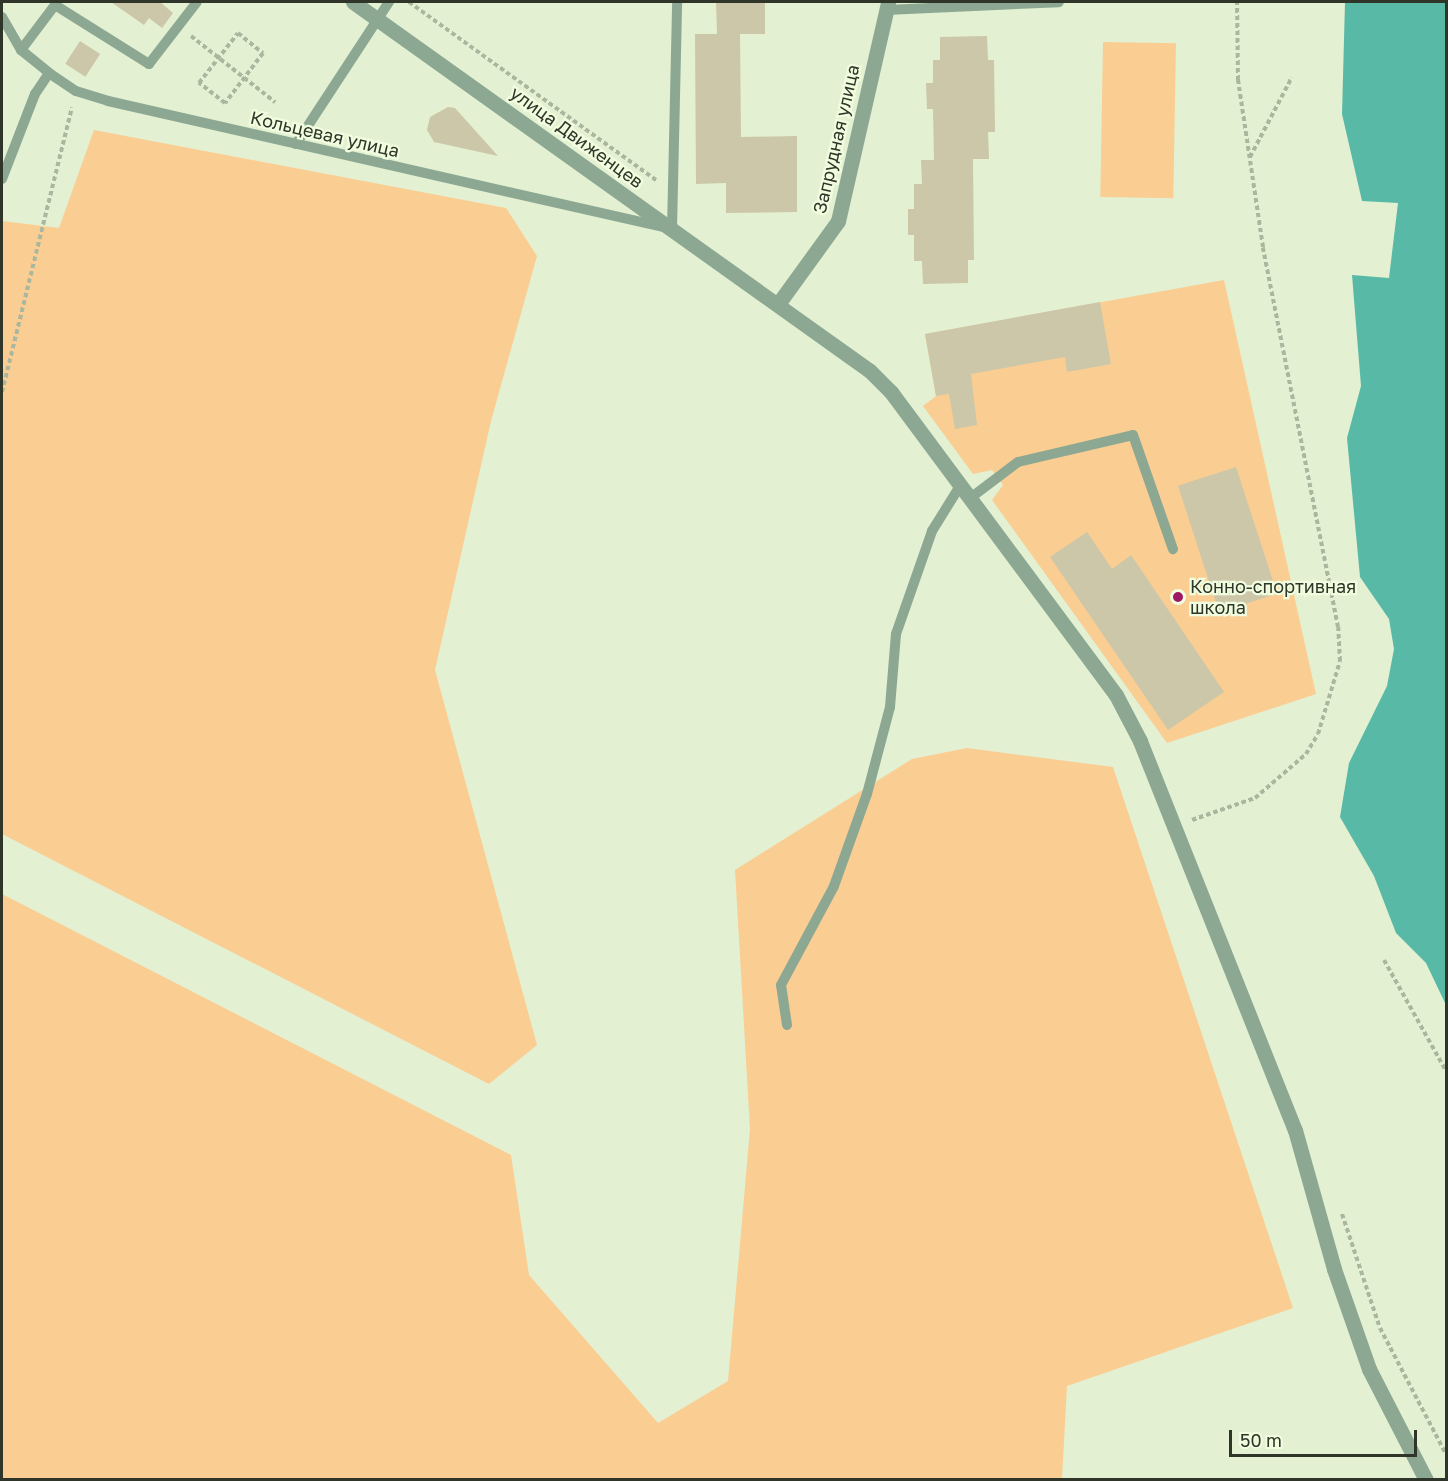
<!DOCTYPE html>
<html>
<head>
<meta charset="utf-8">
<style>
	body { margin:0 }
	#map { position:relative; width:1448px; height:1481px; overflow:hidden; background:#e3f0d2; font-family:"Golos Text",sans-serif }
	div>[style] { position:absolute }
	.green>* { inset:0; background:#facd93; transform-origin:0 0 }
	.water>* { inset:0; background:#59b9a7 }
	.building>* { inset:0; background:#ccc7a8; transform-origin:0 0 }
	.path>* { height:4px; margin-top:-2px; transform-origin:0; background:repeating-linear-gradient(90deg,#abb69e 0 4.5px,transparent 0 7.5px) }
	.service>* { height:10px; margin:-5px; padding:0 5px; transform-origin:5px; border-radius:5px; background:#8ca893 }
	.minor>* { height:15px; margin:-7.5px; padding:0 7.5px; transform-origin:7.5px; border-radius:7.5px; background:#8ca893 }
	.dots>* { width:16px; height:16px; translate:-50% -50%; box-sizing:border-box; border:3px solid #f0fddf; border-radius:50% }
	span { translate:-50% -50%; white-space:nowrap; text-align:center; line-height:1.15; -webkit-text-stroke:4.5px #f0fddf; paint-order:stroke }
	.street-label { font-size:18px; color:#303529 }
	.poi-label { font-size:18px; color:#303529 }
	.left { translate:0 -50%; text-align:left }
	.frame { position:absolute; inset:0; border:3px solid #303529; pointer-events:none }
	.scale { position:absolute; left:1229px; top:1430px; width:188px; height:27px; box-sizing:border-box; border:3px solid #303529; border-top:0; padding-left:8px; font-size:18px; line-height:21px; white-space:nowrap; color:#303529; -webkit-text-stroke:4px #f0fddf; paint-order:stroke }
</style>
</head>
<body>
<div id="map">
	<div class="green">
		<i style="left:1103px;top:42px;width:73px;height:155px;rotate:1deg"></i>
		<i style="clip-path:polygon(94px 130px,506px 208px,537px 256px,491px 421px,435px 670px,537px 1045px,489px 1084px,2px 834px,2px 221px,59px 228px)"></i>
		<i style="clip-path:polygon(1224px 280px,1316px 694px,1167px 743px,992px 500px,1003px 485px,992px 470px,973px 474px,923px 406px,936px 396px,925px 334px)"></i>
		<i style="clip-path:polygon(967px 748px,1113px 767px,1293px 1308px,1067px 1386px,1062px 1479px,2px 1479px,2px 894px,511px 1155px,529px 1275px,658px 1423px,728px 1381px,750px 1129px,735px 870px,912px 759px)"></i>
	</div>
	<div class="water">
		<i style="clip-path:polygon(1345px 2px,1446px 2px,1446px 1005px,1426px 963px,1396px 933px,1374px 876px,1340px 817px,1349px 763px,1387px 686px,1394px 649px,1389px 619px,1360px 577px,1347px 438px,1361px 386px,1352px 275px,1389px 278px,1398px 203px,1362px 201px,1342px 114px)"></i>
	</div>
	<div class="building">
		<i style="clip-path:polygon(111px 2px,160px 2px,173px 13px,162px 28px,149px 18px,144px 25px)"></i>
		<i style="clip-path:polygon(716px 2px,765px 2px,765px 34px,740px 34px,741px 137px,797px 136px,797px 212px,726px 213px,726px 183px,696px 184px,695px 34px,717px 34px)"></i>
		<i style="clip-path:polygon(987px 36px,988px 60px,994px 60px,995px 132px,988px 132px,989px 159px,973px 159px,974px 260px,968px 260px,968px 283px,923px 284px,922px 261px,914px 261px,914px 235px,908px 235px,908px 209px,914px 209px,914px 184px,922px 184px,921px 160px,934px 160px,933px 109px,927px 109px,926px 83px,933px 83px,933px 60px,940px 60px,940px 37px)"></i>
		<i style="left:80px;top:41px;width:24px;height:27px;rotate:33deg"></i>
		<i style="clip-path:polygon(448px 107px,455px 108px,498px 156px,434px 142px,427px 130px,430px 117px)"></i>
		<i style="clip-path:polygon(1100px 302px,1111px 364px,1067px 372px,1065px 357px,971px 374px,977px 425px,955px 429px,949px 394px,936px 396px,925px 334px)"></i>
		<i style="left:1236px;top:467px;width:133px;height:61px;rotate:72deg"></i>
		<i style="clip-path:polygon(1087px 532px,1112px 569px,1131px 555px,1224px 692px,1168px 730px,1050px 557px)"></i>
	</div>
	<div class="path">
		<i style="left:409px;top:2px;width:306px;rotate:35.8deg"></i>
		<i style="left:238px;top:33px;width:32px;rotate:39deg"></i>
		<i style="left:263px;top:53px;width:63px;rotate:127.2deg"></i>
		<i style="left:225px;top:103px;width:33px;rotate:-142deg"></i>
		<i style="left:199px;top:83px;width:63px;rotate:-52deg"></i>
		<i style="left:191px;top:36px;width:107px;rotate:38.2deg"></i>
		<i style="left:1250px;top:157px;width:90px;rotate:-62.3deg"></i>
		<i style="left:2px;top:392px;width:293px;rotate:-76.2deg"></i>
		<i style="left:1192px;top:820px;width:67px;rotate:-19.2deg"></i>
		<i style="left:1255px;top:798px;width:67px;rotate:-40.8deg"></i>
		<i style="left:1306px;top:754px;width:23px;rotate:-59deg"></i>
		<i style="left:1318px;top:734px;width:76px;rotate:-73.2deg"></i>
		<i style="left:1340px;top:661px;width:34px;rotate:-93deg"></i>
		<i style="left:1338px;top:627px;width:387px;rotate:-101.2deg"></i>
		<i style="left:1263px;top:247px;width:169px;rotate:-98.5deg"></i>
		<i style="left:1238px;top:80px;width:78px;rotate:-90.7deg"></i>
		<i style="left:1384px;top:960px;width:127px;rotate:60.8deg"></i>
		<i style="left:1342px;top:1214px;width:120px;rotate:71.6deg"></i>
		<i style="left:1380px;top:1328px;width:142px;rotate:62.4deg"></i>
	</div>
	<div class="service">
		<i style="left:886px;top:10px;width:173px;rotate:-2.6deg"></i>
		<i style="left:2px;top:17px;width:38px;rotate:60deg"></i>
		<i style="left:21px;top:50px;width:36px;rotate:39deg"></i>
		<i style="left:49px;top:73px;width:32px;rotate:34deg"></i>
		<i style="left:76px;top:91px;width:34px;rotate:17deg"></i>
		<i style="left:108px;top:101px;width:578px;rotate:12.79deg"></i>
		<i style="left:672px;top:229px;width:227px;rotate:-88.7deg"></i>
		<i style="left:21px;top:50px;width:56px;rotate:-52.9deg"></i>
		<i style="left:55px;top:5px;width:111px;rotate:32.1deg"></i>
		<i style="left:149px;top:64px;width:78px;rotate:-52.3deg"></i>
		<i style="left:296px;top:144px;width:170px;rotate:-56.8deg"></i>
		<i style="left:2px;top:179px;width:91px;rotate:-68.8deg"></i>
		<i style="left:35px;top:94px;width:25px;rotate:-56deg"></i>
		<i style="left:969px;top:499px;width:61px;rotate:-37.1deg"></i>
		<i style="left:1018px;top:462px;width:118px;rotate:-13.2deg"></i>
		<i style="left:1133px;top:435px;width:121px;rotate:70.7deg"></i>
		<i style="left:787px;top:1025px;width:40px;rotate:-98.5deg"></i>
		<i style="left:781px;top:985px;width:112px;rotate:-61.8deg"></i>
		<i style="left:834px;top:886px;width:98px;rotate:-70.3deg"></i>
		<i style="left:867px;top:794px;width:90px;rotate:-75.2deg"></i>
		<i style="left:890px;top:707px;width:73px;rotate:-85.3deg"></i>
		<i style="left:896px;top:634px;width:109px;rotate:-70.7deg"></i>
		<i style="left:932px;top:531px;width:53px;rotate:-58.1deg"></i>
	</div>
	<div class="minor">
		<i style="left:353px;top:2px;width:635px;rotate:35.52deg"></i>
		<i style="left:870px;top:371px;width:30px;rotate:45deg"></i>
		<i style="left:891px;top:392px;width:377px;rotate:53.4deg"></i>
		<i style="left:1116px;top:695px;width:52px;rotate:62.4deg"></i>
		<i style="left:1140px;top:741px;width:419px;rotate:68.3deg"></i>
		<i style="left:1295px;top:1130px;width:144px;rotate:74.3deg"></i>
		<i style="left:1334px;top:1269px;width:106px;rotate:70.7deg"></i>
		<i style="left:1369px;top:1369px;width:125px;rotate:62.8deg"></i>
		<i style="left:778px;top:304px;width:102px;rotate:-54.1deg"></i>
		<i style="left:838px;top:221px;width:225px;rotate:-77.1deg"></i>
	</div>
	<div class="dots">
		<i style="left:1178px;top:597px;background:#a01763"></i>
	</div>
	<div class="street-label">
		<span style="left:325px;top:134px;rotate:13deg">Кольцевая улица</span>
		<span style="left:577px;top:137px;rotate:36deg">улица Движенцев</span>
		<span style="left:836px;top:139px;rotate:-77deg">Запрудная улица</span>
	</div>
	<div class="poi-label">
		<span class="left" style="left:1190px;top:597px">Конно-спортивная<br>школа</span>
	</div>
	<div class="frame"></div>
	<div class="scale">50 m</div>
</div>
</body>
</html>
